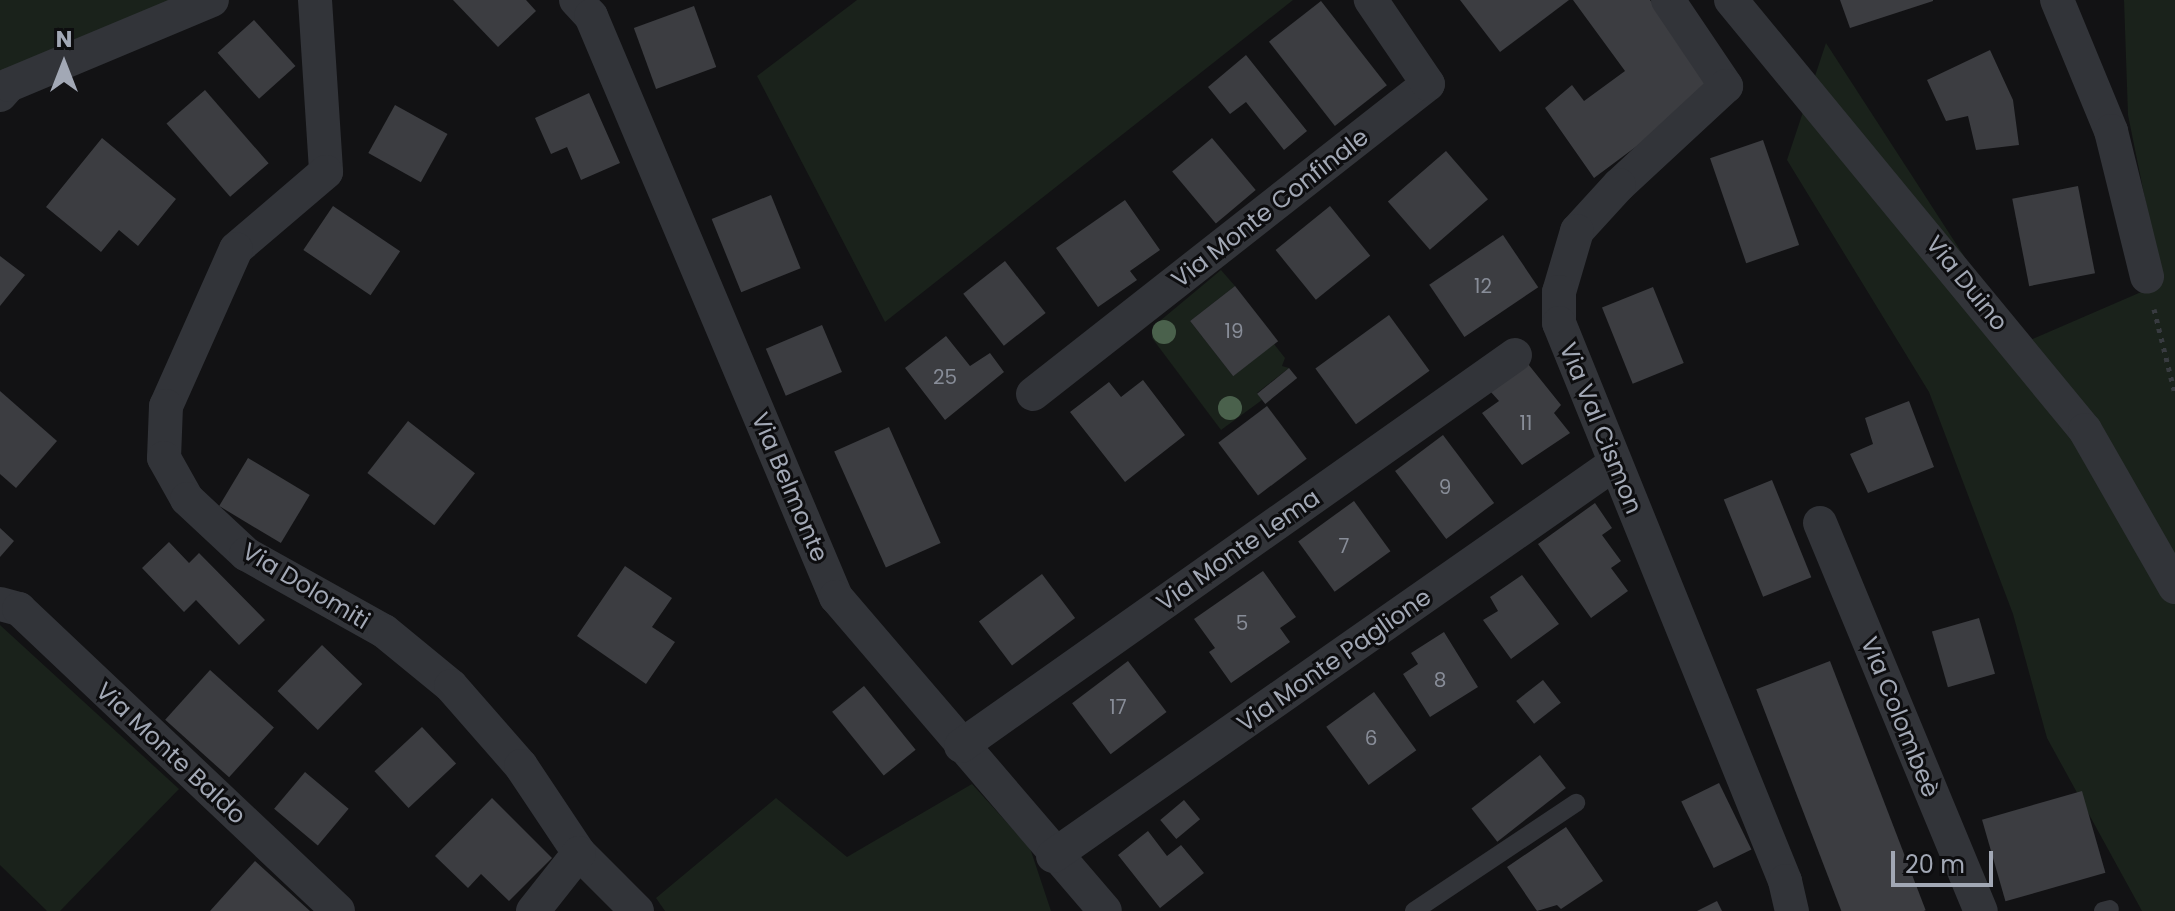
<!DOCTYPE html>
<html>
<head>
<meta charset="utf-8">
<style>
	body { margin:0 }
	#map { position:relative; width:2175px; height:911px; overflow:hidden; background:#121214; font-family:Poppins,sans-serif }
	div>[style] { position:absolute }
	.green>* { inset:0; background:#1a221b }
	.building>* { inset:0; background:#3c3d41; transform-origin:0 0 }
	.path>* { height:5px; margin-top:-2.5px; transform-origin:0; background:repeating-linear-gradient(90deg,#383b40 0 4px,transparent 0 10px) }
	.service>* { height:18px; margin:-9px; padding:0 9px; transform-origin:9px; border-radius:9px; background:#323439 }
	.minor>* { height:34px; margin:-17px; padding:0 17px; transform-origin:17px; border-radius:17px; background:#323439 }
	.trees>* { width:24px; height:24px; margin:-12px; border-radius:50%; background:#4a614c }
	span { translate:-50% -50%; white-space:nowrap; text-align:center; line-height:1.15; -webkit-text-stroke:6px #0d0d0f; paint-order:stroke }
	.number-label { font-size:20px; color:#888d98 }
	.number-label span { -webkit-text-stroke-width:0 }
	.street-label { font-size:24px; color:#a2a8b5 }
	.north { position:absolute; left:24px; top:24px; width:80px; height:80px; -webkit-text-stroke:6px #0d0d0f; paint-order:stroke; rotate:0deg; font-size:22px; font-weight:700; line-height:32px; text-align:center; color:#a2a8b5 }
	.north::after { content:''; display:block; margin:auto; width:28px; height:36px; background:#a2a8b5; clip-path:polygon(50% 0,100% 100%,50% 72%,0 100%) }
	.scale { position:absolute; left:1891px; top:851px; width:102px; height:36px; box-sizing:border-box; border:4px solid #a2a8b5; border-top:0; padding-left:10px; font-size:24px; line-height:28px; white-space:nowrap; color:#a2a8b5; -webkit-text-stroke:6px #0d0d0f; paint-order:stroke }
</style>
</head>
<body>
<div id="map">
	<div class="green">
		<i style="clip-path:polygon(0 0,173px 0,0 72px)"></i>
		<i style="clip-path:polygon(857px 0,1293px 0,885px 322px,757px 76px)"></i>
		<i style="clip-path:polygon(2124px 0,2175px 0,2175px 911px,2142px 911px,2047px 738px,2013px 614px,1929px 392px,1787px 160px,1826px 43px,2021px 344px,2162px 283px,2128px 115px)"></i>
		<i style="clip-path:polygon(1221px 270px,1235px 286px,1190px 321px,1233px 376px,1274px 344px,1285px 358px,1282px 366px,1289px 368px,1257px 393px,1262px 400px,1221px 430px,1152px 338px,1155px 325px)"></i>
		<i style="clip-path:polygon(0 625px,179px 789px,60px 911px,47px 911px,0 865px)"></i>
		<i style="clip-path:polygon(972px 784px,1030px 848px,1051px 911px,665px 911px,656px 898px,776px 798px,847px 857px)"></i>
	</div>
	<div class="building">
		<i style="clip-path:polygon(453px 0,526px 0,536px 11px,498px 47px)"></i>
		<i style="clip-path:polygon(1460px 0,1569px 0,1500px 52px)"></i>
		<i style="clip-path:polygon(1573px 0,1650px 0,1716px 87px,1594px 178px,1545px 108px,1572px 85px,1584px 101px,1625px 71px)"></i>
		<i style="clip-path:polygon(1840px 0,1933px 0,1933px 1px,1850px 28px)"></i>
		<i style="left:1321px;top:1px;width:107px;height:66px;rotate:52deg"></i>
		<i style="left:694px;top:6px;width:65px;height:64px;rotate:70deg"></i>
		<i style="left:254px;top:20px;width:62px;height:49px;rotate:48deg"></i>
		<i style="clip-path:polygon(1990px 50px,2013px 100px,2019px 145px,1976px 150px,1968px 116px,1946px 121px,1927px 80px)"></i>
		<i style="clip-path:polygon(1246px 55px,1307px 131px,1284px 150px,1246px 102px,1230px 114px,1208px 87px)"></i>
		<i style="left:205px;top:90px;width:97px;height:51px;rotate:49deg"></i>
		<i style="clip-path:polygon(589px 93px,620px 163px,581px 180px,567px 147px,551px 154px,535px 118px)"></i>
		<i style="left:395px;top:105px;width:60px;height:55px;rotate:29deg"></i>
		<i style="clip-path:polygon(102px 138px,176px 199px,138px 246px,119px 230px,101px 252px,46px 207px)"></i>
		<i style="left:1212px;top:138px;width:68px;height:52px;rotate:50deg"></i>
		<i style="left:1763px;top:140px;width:111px;height:56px;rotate:71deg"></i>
		<i style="left:1446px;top:151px;width:64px;height:77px;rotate:49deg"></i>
		<i style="left:2078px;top:186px;width:89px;height:67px;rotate:79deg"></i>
		<i style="left:771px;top:195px;width:79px;height:64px;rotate:68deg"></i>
		<i style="clip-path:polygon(1125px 200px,1160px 250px,1130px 271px,1137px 280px,1098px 307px,1056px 248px)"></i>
		<i style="left:333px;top:206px;width:81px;height:53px;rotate:34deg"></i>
		<i style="left:1330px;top:206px;width:64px;height:70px;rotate:51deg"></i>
		<i style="left:1503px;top:235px;width:63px;height:89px;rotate:56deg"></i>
		<i style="clip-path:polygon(0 256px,25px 275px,0 306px)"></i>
		<i style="left:1005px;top:261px;width:66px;height:53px;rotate:52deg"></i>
		<i style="left:1235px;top:286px;width:70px;height:57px;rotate:52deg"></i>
		<i style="left:1653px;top:287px;width:82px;height:55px;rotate:68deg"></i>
		<i style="left:1389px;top:315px;width:69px;height:91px;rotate:54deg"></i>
		<i style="left:822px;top:325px;width:51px;height:61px;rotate:67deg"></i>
		<i style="clip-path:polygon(946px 336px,970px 366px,990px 353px,1004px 372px,945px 420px,905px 368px)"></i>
		<i style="clip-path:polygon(1528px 364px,1561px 405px,1554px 413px,1570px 433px,1522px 465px,1482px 413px,1499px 401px,1490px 391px)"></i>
		<i style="left:1289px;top:368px;width:13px;height:41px;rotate:51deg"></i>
		<i style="clip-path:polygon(1143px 380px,1185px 435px,1125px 482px,1070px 412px,1109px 382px,1121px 397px)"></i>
		<i style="clip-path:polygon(0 391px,57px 441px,16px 488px,0 474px)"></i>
		<i style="clip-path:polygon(1909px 401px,1934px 467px,1868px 493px,1850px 454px,1873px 444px,1865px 418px)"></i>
		<i style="left:1267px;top:406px;width:66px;height:61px;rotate:53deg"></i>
		<i style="left:408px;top:421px;width:85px;height:66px;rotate:38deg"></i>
		<i style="left:889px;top:427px;width:127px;height:60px;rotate:66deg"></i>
		<i style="left:1443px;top:435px;width:85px;height:60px;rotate:53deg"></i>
		<i style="left:248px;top:458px;width:72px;height:56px;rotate:31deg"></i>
		<i style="left:1772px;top:480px;width:105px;height:52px;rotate:68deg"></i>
		<i style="left:1354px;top:501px;width:62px;height:69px;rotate:54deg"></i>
		<i style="clip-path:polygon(1595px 503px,1612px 528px,1602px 535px,1621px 561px,1611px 568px,1628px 591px,1591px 618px,1538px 544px)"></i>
		<i style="clip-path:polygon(0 528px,14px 541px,0 557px)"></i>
		<i style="clip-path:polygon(169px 542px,189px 563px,199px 553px,265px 620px,239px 645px,196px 600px,184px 612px,142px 568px)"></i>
		<i style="clip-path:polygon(625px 566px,672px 598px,652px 627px,675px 642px,646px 684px,577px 636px)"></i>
		<i style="clip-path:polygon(1263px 571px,1296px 617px,1280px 628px,1290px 642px,1231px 683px,1209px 652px,1215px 648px,1194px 619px)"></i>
		<i style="left:1042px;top:574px;width:55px;height:79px;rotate:53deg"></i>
		<i style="clip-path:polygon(1522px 575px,1559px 624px,1511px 659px,1483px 620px,1498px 611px,1490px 597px)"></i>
		<i style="left:1979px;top:618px;width:58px;height:49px;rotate:74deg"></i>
		<i style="clip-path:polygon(1444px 632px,1478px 687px,1430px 717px,1403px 674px,1418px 664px,1411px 653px)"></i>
		<i style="left:322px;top:645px;width:56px;height:64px;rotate:44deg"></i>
		<i style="left:1128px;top:661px;width:64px;height:70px;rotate:53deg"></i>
		<i style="left:1830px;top:661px;width:267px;height:79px;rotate:69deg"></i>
		<i style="left:210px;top:670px;width:86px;height:67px;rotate:42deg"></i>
		<i style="left:1543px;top:680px;width:29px;height:34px;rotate:52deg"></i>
		<i style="left:864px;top:686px;width:82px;height:41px;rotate:51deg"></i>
		<i style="left:1374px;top:692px;width:72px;height:59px;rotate:54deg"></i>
		<i style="left:422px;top:727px;width:50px;height:65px;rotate:47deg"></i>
		<i style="left:1540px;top:755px;width:42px;height:87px;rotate:52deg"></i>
		<i style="left:305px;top:772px;width:57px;height:48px;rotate:40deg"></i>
		<i style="left:1719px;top:783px;width:74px;height:42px;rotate:64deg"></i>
		<i style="left:2082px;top:791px;width:85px;height:104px;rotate:74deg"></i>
		<i style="clip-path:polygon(492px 798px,552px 858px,509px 901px,481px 874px,468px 888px,435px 856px)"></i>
		<i style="left:1184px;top:800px;width:25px;height:31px;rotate:50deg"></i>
		<i style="clip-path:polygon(1566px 827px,1603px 881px,1561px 909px,1557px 905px,1537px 911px,1507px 867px)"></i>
		<i style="clip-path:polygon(1148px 831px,1167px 856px,1181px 845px,1204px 873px,1160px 908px,1118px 855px)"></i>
		<i style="clip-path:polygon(255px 861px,310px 911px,210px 911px)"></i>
		<i style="clip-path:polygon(1717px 901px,1722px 911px,1697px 911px)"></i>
	</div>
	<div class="path">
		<i style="left:2154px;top:309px;width:88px;rotate:76.1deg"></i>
	</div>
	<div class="service">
		<i style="left:1414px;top:911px;width:195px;rotate:-33.7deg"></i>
		<i style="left:2103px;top:911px;width:7px;rotate:-16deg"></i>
	</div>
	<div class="minor">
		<i style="left:315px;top:0;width:172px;rotate:86.3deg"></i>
		<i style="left:326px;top:172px;width:118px;rotate:139.5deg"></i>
		<i style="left:236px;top:249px;width:172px;rotate:114deg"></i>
		<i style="left:166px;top:406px;width:52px;rotate:92.2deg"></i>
		<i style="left:164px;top:458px;width:47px;rotate:60.7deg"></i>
		<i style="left:187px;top:499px;width:81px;rotate:43deg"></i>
		<i style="left:246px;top:554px;width:158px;rotate:29.2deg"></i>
		<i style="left:384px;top:631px;width:87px;rotate:39.4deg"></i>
		<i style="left:451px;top:686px;width:106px;rotate:48.8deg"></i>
		<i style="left:521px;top:766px;width:105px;rotate:56.3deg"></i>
		<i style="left:579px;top:853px;width:82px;rotate:45deg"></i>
		<i style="left:576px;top:0;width:22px;rotate:47deg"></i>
		<i style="left:591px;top:16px;width:631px;rotate:67.14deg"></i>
		<i style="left:836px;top:597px;width:413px;rotate:49.4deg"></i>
		<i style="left:1668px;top:0;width:104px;rotate:56deg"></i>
		<i style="left:1726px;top:86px;width:146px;rotate:137.2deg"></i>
		<i style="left:1619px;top:185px;width:62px;rotate:132.4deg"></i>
		<i style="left:1577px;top:231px;width:64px;rotate:106.4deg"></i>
		<i style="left:1559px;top:292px;width:31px;rotate:90deg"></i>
		<i style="left:1559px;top:323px;width:602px;rotate:67.95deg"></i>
		<i style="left:1785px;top:881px;width:31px;rotate:77deg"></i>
		<i style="left:1731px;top:0;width:557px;rotate:50.54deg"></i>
		<i style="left:2085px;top:430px;width:181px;rotate:60.2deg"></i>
		<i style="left:2057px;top:0;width:142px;rotate:67.6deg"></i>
		<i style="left:2111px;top:131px;width:150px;rotate:76.1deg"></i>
		<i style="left:0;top:95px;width:13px;rotate:-48deg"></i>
		<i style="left:9px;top:85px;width:220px;rotate:-22.7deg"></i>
		<i style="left:1033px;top:394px;width:502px;rotate:-38.13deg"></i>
		<i style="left:1428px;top:84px;width:102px;rotate:-124.2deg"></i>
		<i style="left:1820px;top:523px;width:420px;rotate:67.5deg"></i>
		<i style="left:0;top:604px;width:20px;rotate:15deg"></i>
		<i style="left:19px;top:609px;width:439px;rotate:43.4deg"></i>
		<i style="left:961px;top:746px;width:678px;rotate:-35.21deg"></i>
		<i style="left:1053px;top:856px;width:684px;rotate:-34.94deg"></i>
		<i style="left:533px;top:911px;width:74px;rotate:-51.6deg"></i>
	</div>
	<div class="trees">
		<i style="left:1164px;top:332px"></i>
		<i style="left:1230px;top:408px"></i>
	</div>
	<div class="number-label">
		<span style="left:1483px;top:286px">12</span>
		<span style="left:1234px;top:331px">19</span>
		<span style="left:945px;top:377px">25</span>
		<span style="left:1526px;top:423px">11</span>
		<span style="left:1445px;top:487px">9</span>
		<span style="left:1344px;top:546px">7</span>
		<span style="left:1242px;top:623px">5</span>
		<span style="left:1440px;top:680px">8</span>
		<span style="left:1118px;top:707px">17</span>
		<span style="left:1371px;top:738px">6</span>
	</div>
	<div class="street-label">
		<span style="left:1270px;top:208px;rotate:-38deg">Via Monte Confinale</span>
		<span style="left:1967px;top:283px;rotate:51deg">Via Duino</span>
		<span style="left:1601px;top:428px;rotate:68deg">Via Val Cismon</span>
		<span style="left:790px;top:487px;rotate:67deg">Via Belmonte</span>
		<span style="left:1238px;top:550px;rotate:-35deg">Via Monte Lema</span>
		<span style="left:306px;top:586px;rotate:31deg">Via Dolomiti</span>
		<span style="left:1334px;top:660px;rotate:-35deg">Via Monte Paglione</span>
		<span style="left:1900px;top:717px;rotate:68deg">Via Colombeè</span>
		<span style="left:171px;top:753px;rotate:43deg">Via Monte Baldo</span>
	</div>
	<div class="north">N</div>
	<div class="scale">20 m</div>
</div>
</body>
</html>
